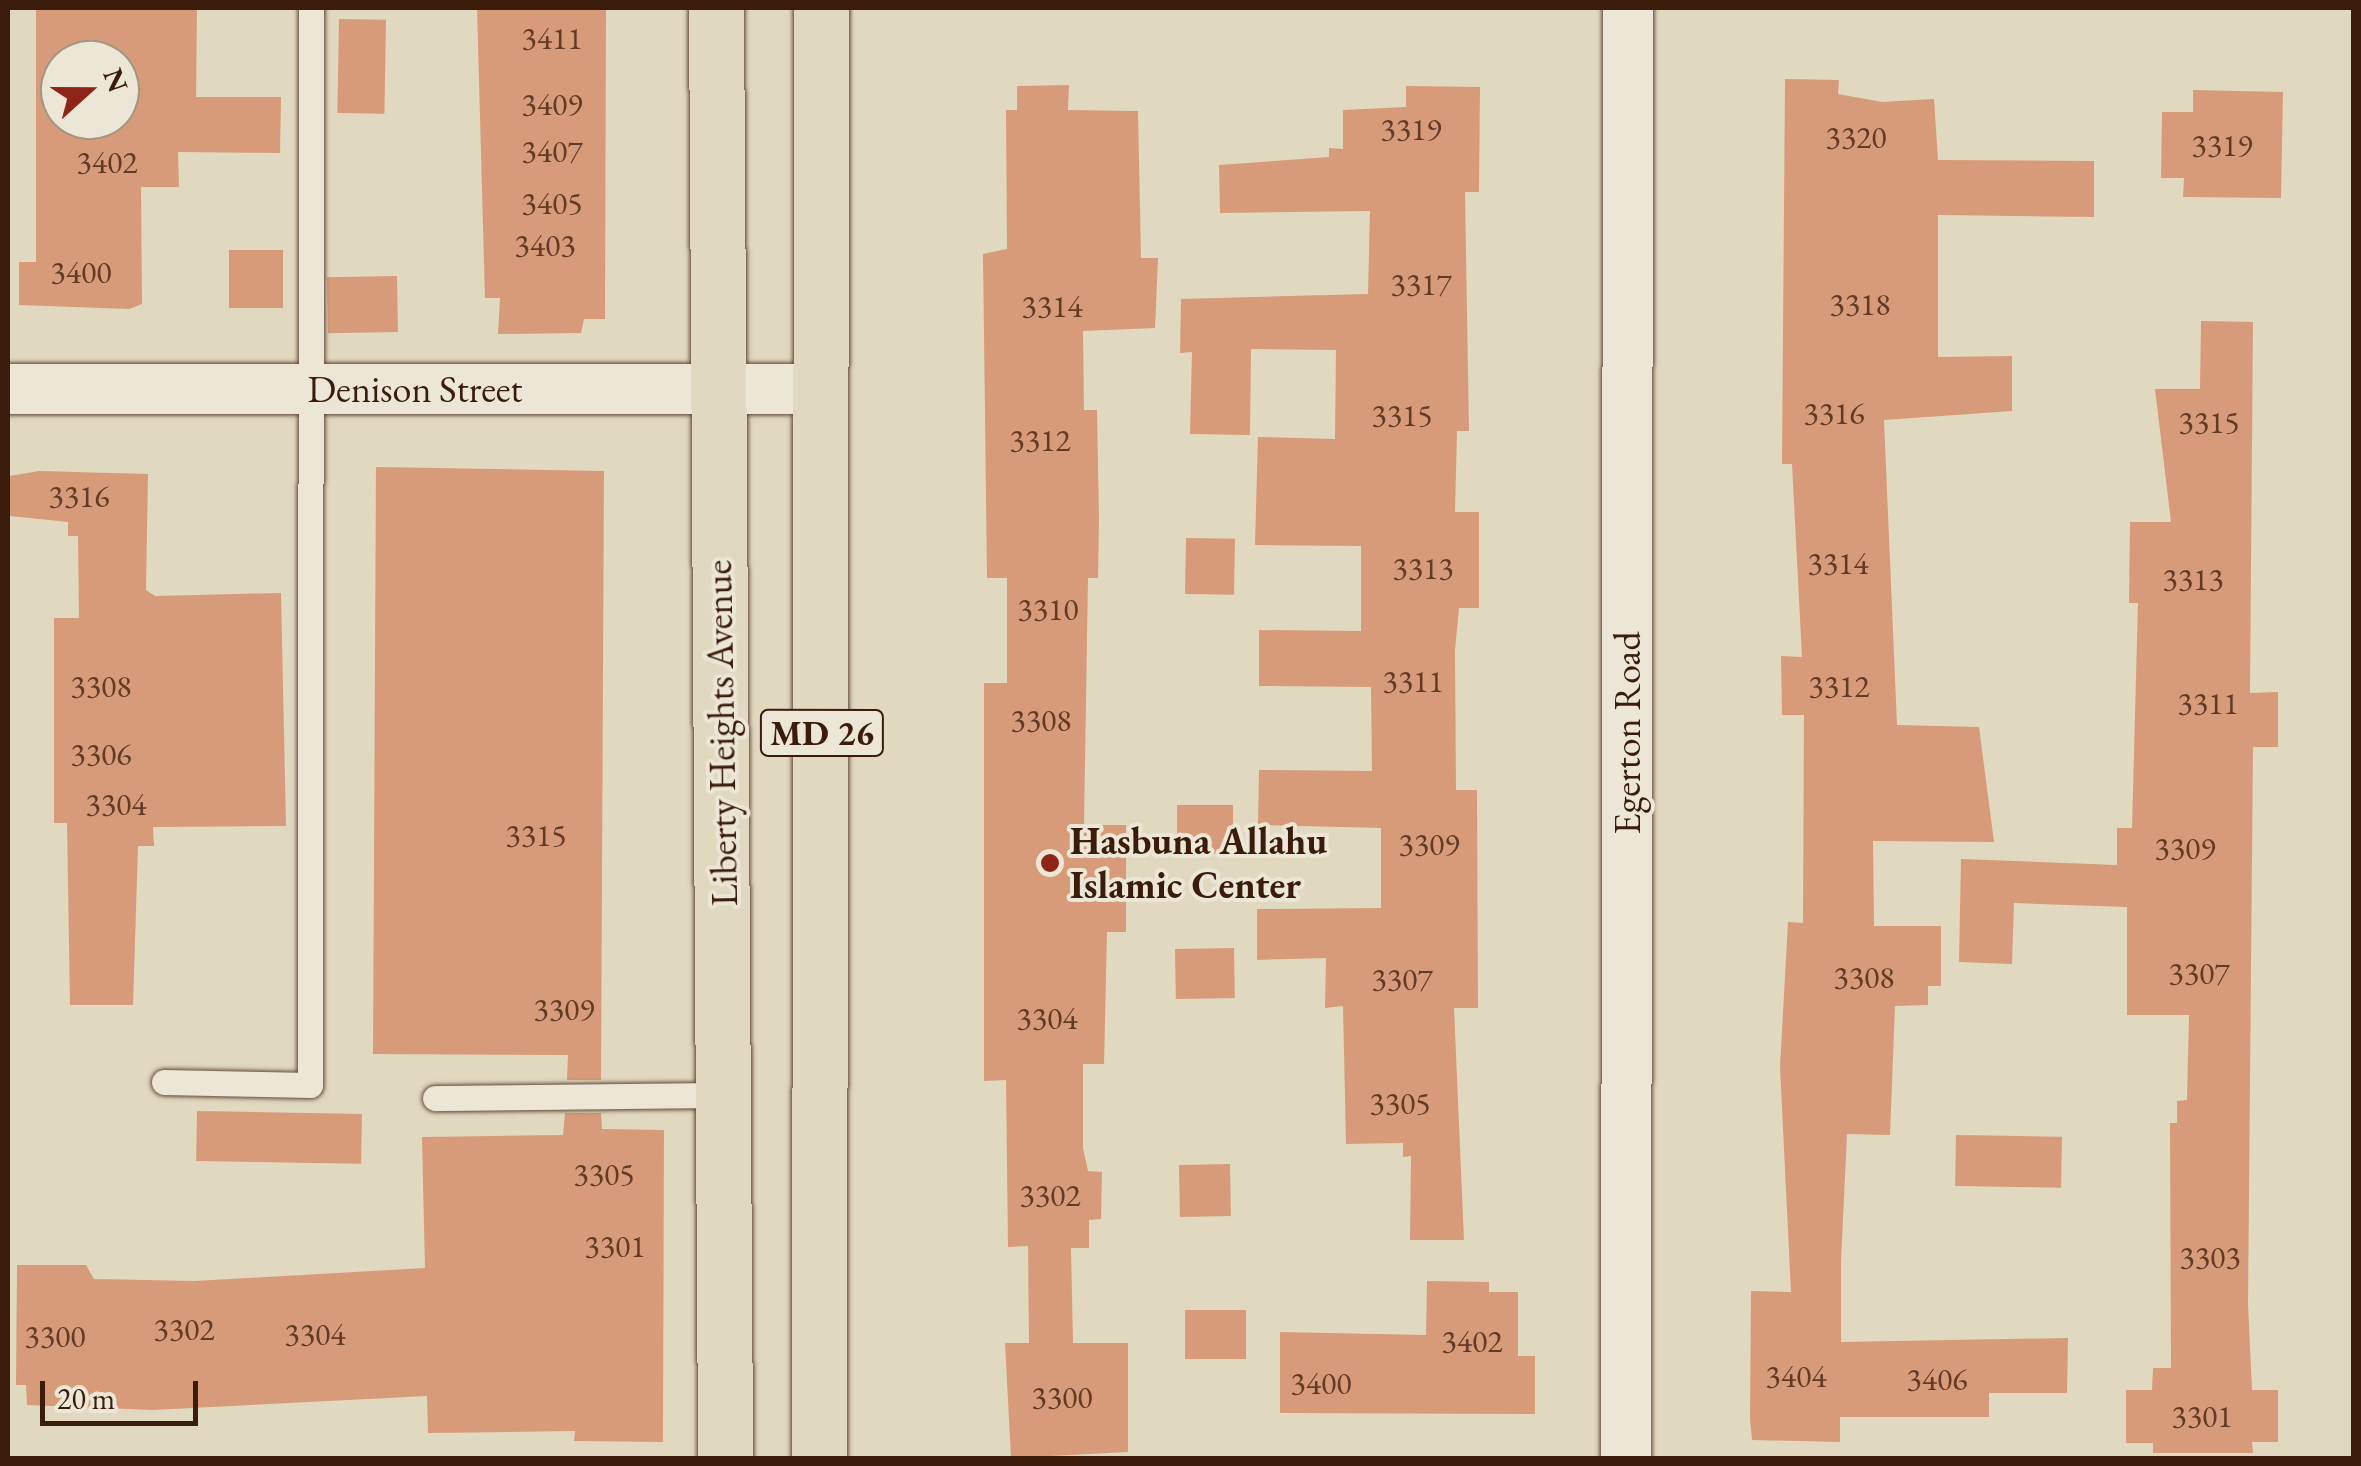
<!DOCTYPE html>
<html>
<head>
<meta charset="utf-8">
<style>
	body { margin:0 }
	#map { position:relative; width:2361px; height:1466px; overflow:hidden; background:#e0d8bf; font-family:"EB Garamond",serif }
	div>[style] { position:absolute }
	.building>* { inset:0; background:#d79b79; transform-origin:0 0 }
	.roads { filter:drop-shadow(0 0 2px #644a37) drop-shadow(0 0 2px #644a37) }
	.lane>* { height:25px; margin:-12.5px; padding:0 12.5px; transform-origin:12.5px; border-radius:12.5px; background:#ebe6d5 }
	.street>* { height:50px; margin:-25px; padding:0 25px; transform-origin:25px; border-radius:25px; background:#ebe6d5 }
	.primary>* { height:55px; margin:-27.5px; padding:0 27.5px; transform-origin:27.5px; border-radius:27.5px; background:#e0d8bf }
	.dots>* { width:28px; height:28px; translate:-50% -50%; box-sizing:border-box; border:5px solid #ebe6d5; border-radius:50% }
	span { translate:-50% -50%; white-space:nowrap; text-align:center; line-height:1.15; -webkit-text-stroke:8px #ebe6d5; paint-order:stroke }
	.number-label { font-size:32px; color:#623b26 }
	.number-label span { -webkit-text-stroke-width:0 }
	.shield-label span { padding:2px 8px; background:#ebe6d5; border:2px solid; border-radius:8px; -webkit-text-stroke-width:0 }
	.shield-label { font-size:35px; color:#3b1b0a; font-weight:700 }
	.street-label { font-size:38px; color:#3b1b0a }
	.poi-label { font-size:38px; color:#3b1b0a; font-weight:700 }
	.left { translate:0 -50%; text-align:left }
	.frame { position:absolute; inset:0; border:10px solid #3b1b0a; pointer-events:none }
	.north { position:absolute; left:40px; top:40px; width:100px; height:100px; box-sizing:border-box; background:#ebe6d5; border:2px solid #a59584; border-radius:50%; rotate:69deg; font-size:28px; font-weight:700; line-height:40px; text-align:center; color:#3b1b0a }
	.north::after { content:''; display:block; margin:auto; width:35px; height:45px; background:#8f2418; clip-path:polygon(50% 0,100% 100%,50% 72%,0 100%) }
	.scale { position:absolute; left:40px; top:1381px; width:158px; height:45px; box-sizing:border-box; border:5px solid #3b1b0a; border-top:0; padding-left:12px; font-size:30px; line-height:35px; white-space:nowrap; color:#3b1b0a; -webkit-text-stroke:8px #ebe6d5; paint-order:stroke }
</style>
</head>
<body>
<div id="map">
	<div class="building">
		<i style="clip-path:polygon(evenodd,36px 8px,197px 8px,196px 97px,281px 97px,280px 153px,178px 152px,179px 187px,141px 187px,142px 304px,129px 309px,19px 305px,19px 262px,36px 262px,36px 8px,60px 60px,120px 60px,120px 120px,60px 120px,60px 60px)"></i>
		<i style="clip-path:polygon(477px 8px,606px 8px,605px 319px,584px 319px,581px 333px,498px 334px,500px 298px,485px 298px)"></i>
		<i style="left:339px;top:19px;width:47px;height:94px;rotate:1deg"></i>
		<i style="clip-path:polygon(1785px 79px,1839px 80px,1838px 94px,1882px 102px,1934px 99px,1938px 160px,2094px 161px,2094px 217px,1938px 215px,1938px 357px,2012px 356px,2012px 411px,1884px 420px,1897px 725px,1979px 727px,1994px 842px,1873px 841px,1874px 926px,1941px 926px,1941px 986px,1928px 986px,1928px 1005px,1895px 1006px,1890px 1135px,1847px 1134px,1841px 1261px,1841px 1342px,2068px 1338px,2067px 1393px,1989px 1393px,1989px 1417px,1840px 1417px,1840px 1442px,1752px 1440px,1750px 1419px,1751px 1291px,1791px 1292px,1780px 1067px,1788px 922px,1803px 923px,1804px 715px,1782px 715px,1781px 656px,1802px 657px,1792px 464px,1782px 464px)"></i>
		<i style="clip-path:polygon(1069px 85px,1068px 110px,1138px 111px,1141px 258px,1158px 258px,1155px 328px,1083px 331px,1084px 410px,1097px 410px,1099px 519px,1098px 578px,1088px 578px,1084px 825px,1126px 825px,1126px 932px,1107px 932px,1104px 1064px,1083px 1064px,1083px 1148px,1088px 1171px,1102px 1172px,1101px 1219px,1089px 1220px,1089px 1248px,1071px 1248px,1073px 1343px,1128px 1343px,1128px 1452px,1011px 1458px,1005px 1343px,1029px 1343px,1028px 1246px,1008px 1247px,1006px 1080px,984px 1081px,984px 683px,1007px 683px,1007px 578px,987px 578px,983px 254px,1007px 249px,1006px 110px,1017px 110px,1017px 86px)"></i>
		<i style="clip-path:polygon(1406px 86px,1480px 87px,1479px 192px,1465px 192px,1469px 431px,1457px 431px,1455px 512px,1479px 512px,1479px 608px,1459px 608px,1455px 650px,1456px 790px,1477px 790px,1478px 1008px,1454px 1008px,1464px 1240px,1410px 1240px,1411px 1156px,1403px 1157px,1403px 1143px,1346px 1144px,1343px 1006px,1325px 1008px,1326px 958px,1257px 960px,1257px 909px,1381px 908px,1381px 828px,1258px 825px,1259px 770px,1372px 771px,1371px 687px,1259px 686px,1259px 630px,1361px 631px,1361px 546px,1255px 545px,1258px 437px,1335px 439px,1336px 350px,1251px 349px,1250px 435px,1190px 434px,1192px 352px,1180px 353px,1181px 299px,1368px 294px,1370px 211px,1220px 213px,1219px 165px,1329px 157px,1329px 148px,1343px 149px,1343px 110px,1406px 107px)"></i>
		<i style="clip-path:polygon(2193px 90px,2283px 92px,2281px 198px,2183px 197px,2184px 178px,2161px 178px,2162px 112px,2193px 112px)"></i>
		<i style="left:229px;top:250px;width:54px;height:58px"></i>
		<i style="left:397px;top:276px;width:56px;height:70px;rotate:89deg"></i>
		<i style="clip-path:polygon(2201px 321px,2253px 322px,2250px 693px,2278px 692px,2278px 747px,2253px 747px,2248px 1304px,2252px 1390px,2278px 1390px,2278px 1442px,2252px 1442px,2253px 1453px,2153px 1453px,2153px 1443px,2126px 1443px,2126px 1390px,2152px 1390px,2153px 1368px,2171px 1368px,2170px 1123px,2177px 1123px,2177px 1101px,2187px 1100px,2189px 1015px,2127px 1015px,2127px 907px,2014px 903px,2012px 964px,1959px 962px,1961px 859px,2117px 865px,2117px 828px,2132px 828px,2138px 603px,2129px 603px,2130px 522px,2171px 522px,2155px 389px,2200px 389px)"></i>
		<i style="clip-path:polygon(376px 467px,604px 471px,601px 1080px,567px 1080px,568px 1055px,373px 1054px)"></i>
		<i style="clip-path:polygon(39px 471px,148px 474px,146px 590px,155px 596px,281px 593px,286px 826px,153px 827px,154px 846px,138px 846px,133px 1005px,70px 1005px,67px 823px,54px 823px,54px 618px,79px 618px,78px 536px,68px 536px,68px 522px,10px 516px,10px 476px)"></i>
		<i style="left:1186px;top:538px;width:49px;height:56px;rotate:1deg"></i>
		<i style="left:1177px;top:805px;width:56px;height:49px"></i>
		<i style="left:1234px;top:948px;width:50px;height:59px;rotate:89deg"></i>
		<i style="left:197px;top:1111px;width:165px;height:50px;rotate:1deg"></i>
		<i style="clip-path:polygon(565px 1113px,601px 1113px,602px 1129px,664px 1130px,663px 1442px,574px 1441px,575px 1431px,428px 1433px,427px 1396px,153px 1410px,27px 1405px,26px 1385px,16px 1385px,17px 1265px,86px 1265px,94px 1279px,195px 1281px,425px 1268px,422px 1137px,563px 1135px)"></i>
		<i style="left:1956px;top:1135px;width:106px;height:51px;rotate:1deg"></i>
		<i style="left:1230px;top:1164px;width:52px;height:51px;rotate:89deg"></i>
		<i style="clip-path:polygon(1427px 1281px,1489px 1282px,1489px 1292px,1518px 1292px,1518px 1356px,1535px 1356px,1535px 1414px,1280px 1413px,1280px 1332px,1426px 1335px)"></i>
		<i style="left:1185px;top:1310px;width:61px;height:49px"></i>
	</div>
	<div class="roads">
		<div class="lane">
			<i style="left:164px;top:1082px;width:146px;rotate:1.2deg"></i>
			<i style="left:310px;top:1085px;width:1077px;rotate:-89.95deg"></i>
			<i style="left:435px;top:1098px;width:289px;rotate:-0.6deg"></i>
		</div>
		<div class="street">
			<i style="left:8px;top:389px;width:815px"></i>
			<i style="left:1626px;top:1458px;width:1450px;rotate:-89.92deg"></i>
		</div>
		<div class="primary">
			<i style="left:716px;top:8px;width:1450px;rotate:89.64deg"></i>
			<i style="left:819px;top:1458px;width:1450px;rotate:-89.92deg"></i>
		</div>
	</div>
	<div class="dots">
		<i style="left:1050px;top:863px;background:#8f2418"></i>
	</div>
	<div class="number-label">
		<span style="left:552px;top:38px">3411</span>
		<span style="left:552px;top:104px">3409</span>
		<span style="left:1411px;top:129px">3319</span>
		<span style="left:1856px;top:137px">3320</span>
		<span style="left:2222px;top:145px">3319</span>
		<span style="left:552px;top:151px">3407</span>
		<span style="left:107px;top:162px">3402</span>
		<span style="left:552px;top:203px">3405</span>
		<span style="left:545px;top:245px">3403</span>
		<span style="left:81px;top:272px">3400</span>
		<span style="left:1421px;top:284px">3317</span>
		<span style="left:1860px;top:304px">3318</span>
		<span style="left:1052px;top:306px">3314</span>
		<span style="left:1834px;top:413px">3316</span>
		<span style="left:1402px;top:415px">3315</span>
		<span style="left:2209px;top:422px">3315</span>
		<span style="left:1040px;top:440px">3312</span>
		<span style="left:79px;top:496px">3316</span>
		<span style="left:1838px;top:563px">3314</span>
		<span style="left:1423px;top:568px">3313</span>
		<span style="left:2193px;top:579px">3313</span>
		<span style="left:1048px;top:609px">3310</span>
		<span style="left:1413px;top:681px">3311</span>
		<span style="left:101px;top:686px">3308</span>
		<span style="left:1839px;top:686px">3312</span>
		<span style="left:2208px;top:703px">3311</span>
		<span style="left:1041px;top:720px">3308</span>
		<span style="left:101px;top:754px">3306</span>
		<span style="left:116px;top:804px">3304</span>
		<span style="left:536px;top:835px">3315</span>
		<span style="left:1429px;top:844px">3309</span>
		<span style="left:2185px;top:848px">3309</span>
		<span style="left:2199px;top:973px">3307</span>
		<span style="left:1864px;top:977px">3308</span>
		<span style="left:1402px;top:979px">3307</span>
		<span style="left:564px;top:1009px">3309</span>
		<span style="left:1047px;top:1018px">3304</span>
		<span style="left:1400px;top:1103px">3305</span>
		<span style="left:604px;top:1174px">3305</span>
		<span style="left:1050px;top:1195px">3302</span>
		<span style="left:615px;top:1246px">3301</span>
		<span style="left:2210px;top:1257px">3303</span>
		<span style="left:184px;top:1329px">3302</span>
		<span style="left:315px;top:1334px">3304</span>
		<span style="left:55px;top:1336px">3300</span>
		<span style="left:1472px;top:1341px">3402</span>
		<span style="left:1796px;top:1376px">3404</span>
		<span style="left:1937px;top:1379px">3406</span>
		<span style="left:1321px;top:1383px">3400</span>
		<span style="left:1062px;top:1397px">3300</span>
		<span style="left:2202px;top:1416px">3301</span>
	</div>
	<div class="shield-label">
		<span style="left:822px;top:733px">MD 26</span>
	</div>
	<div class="street-label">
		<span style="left:415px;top:389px">Denison Street</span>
		<span style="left:721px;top:733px;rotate:-91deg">Liberty Heights Avenue</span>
		<span style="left:1627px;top:733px;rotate:-90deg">Egerton Road</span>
	</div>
	<div class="poi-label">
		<span class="left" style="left:1070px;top:863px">Hasbuna Allahu<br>Islamic Center</span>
	</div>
	<div class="frame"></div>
	<div class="north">N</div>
	<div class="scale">20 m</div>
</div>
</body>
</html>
